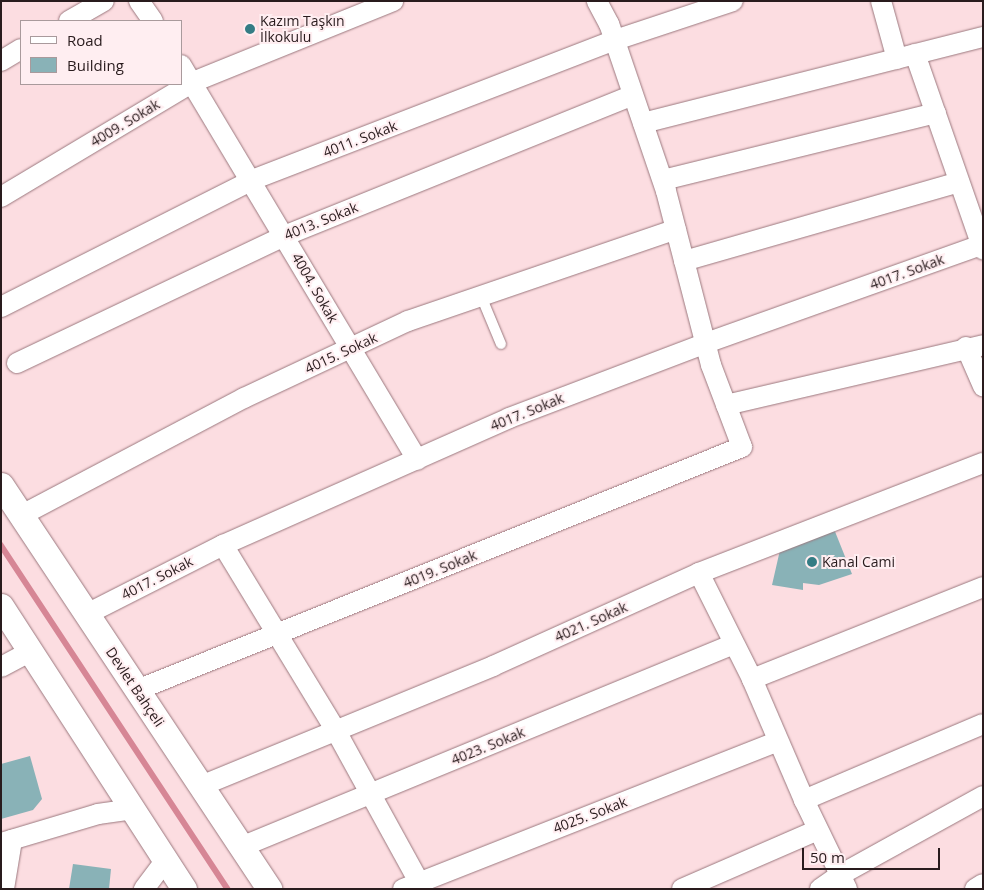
<!DOCTYPE html>
<html>
<head>
<meta charset="utf-8">
<style>
	body { margin:0 }
	#map { position:relative; width:984px; height:890px; overflow:hidden; background:#fcdde1; font-family:"Open Sans",sans-serif }
	div>[style] { position:absolute }
	.stream>* { height:5.5px; margin:-2.75px; padding:0 2.75px; transform-origin:2.75px; border-radius:2.75px; background:#d68695 }
	.building>* { inset:0; background:#89b2b7 }
	.roads { filter:drop-shadow(0 0 1px #9b787e) drop-shadow(0 0 1px #9b787e) }
	.service>* { height:10px; margin:-5px; padding:0 5px; transform-origin:5px; border-radius:5px; background:#fff }
	.minor>* { height:20px; margin:-10px; padding:0 10px; transform-origin:10px; border-radius:10px; background:#fff }
	.tertiary>* { height:25px; margin:-12.5px; padding:0 12.5px; transform-origin:12.5px; border-radius:12.5px; background:#fff }
	.dots>* { width:14px; height:14px; translate:-50% -50%; box-sizing:border-box; border:2px solid #ffeef1; border-radius:50% }
	span { translate:-50% -50%; white-space:nowrap; text-align:center; line-height:1.15; -webkit-text-stroke:4px #ffeef1; paint-order:stroke }
	.poi-label { font-size:14px; color:#291b1d }
	.left { translate:0 -50%; text-align:left }
	.street-label { font-size:14px; color:#291b1d }
	.frame { position:absolute; inset:0; border:2px solid #291b1d; pointer-events:none }
	.legend { position:absolute; left:20px; top:20px; width:162px; height:65px; box-sizing:border-box; background:#ffeef1; border:1px solid #a99a9c; margin:0; padding:6px 9px; list-style:none; font-size:15px; color:#291b1d }
	.legend li { display:flex; align-items:center; gap:10px; height:25px }
	.legend b { width:25px; border:1px solid #a99a9c }
	.scale { position:absolute; left:802px; top:848px; width:138px; height:22px; box-sizing:border-box; border:2px solid #291b1d; border-top:0; padding-left:6px; font-size:15px; line-height:18px; white-space:nowrap; color:#291b1d; -webkit-text-stroke:4px #ffeef1; paint-order:stroke }
</style>
</head>
<body>
<div id="map">
	<div class="stream">
		<i style="left:1px;top:545px;width:412px;rotate:56.6deg"></i>
	</div>
	<div class="building">
		<i style="clip-path:polygon(834px 529px,852px 574px,819px 585px,803px 583px,803px 590px,772px 585px,780px 550px)"></i>
		<i style="clip-path:polygon(30px 756px,42px 799px,33px 810px,1px 819px,1px 764px)"></i>
		<i style="clip-path:polygon(73px 864px,111px 869px,109px 889px,69px 889px)"></i>
	</div>
	<div class="roads">
		<div class="service">
			<i style="left:481px;top:296px;width:52px;rotate:67.4deg"></i>
		</div>
		<div class="minor">
			<i style="left:139px;top:1px;width:24px;rotate:55deg"></i>
			<i style="left:881px;top:1px;width:60px;rotate:74.6deg"></i>
			<i style="left:69px;top:21px;width:40px;rotate:-29.7deg"></i>
			<i style="left:915px;top:54px;width:207px;rotate:70.8deg"></i>
			<i style="left:1px;top:61px;width:23px;rotate:-31deg"></i>
			<i style="left:181px;top:65px;width:460px;rotate:59.1deg"></i>
			<i style="left:643px;top:123px;width:351px;rotate:-14.2deg"></i>
			<i style="left:663px;top:180px;width:281px;rotate:-13.8deg"></i>
			<i style="left:1px;top:197px;width:224px;rotate:-30.9deg"></i>
			<i style="left:193px;top:82px;width:216px;rotate:-22deg"></i>
			<i style="left:684px;top:261px;width:286px;rotate:-16deg"></i>
			<i style="left:1px;top:307px;width:281px;rotate:-26.8deg"></i>
			<i style="left:252px;top:180px;width:389px;rotate:-21.1deg"></i>
			<i style="left:615px;top:40px;width:124px;rotate:-18.3deg"></i>
			<i style="left:966px;top:347px;width:43px;rotate:66.4deg"></i>
			<i style="left:17px;top:363px;width:296px;rotate:-25.4deg"></i>
			<i style="left:284px;top:236px;width:376px;rotate:-22deg"></i>
			<i style="left:726px;top:405px;width:264px;rotate:-13.1deg"></i>
			<i style="left:22px;top:515px;width:251px;rotate:-27.8deg"></i>
			<i style="left:244px;top:398px;width:181px;rotate:-25.2deg"></i>
			<i style="left:408px;top:321px;width:283px;rotate:-18.9deg"></i>
			<i style="left:223px;top:545px;width:218px;rotate:58.7deg"></i>
			<i style="left:336px;top:731px;width:180px;rotate:61.2deg"></i>
			<i style="left:699px;top:573px;width:119px;rotate:63.4deg"></i>
			<i style="left:752px;top:679px;width:132px;rotate:66.7deg"></i>
			<i style="left:804px;top:800px;width:99px;rotate:64.2deg"></i>
			<i style="left:87px;top:614px;width:153px;rotate:-26.9deg"></i>
			<i style="left:223px;top:545px;width:313px;rotate:-23.9deg"></i>
			<i style="left:509px;top:418px;width:211px;rotate:-20.8deg"></i>
			<i style="left:706px;top:343px;width:292px;rotate:-19.6deg"></i>
			<i style="left:1px;top:667px;width:34px;rotate:-28deg"></i>
			<i style="left:752px;top:679px;width:249px;rotate:-21.7deg"></i>
			<i style="left:137px;top:690px;width:652px;rotate:-21.88deg"></i>
			<i style="left:742px;top:447px;width:88px;rotate:-110.7deg"></i>
			<i style="left:711px;top:365px;width:180px;rotate:-104.5deg"></i>
			<i style="left:666px;top:191px;width:176px;rotate:-108.8deg"></i>
			<i style="left:609px;top:24px;width:26px;rotate:-118deg"></i>
			<i style="left:201px;top:786px;width:316px;rotate:-22.3deg"></i>
			<i style="left:493px;top:666px;width:226px;rotate:-24.3deg"></i>
			<i style="left:699px;top:573px;width:305px;rotate:-21.2deg"></i>
			<i style="left:804px;top:800px;width:194px;rotate:-23deg"></i>
			<i style="left:1px;top:843px;width:101px;rotate:-16.6deg"></i>
			<i style="left:98px;top:814px;width:34px;rotate:-8deg"></i>
			<i style="left:241px;top:847px;width:533px;rotate:-22.38deg"></i>
			<i style="left:4px;top:889px;width:50px;rotate:-80.7deg"></i>
			<i style="left:144px;top:889px;width:35px;rotate:-53deg"></i>
			<i style="left:403px;top:889px;width:403px;rotate:-21.5deg"></i>
			<i style="left:682px;top:889px;width:148px;rotate:-23.5deg"></i>
			<i style="left:820px;top:889px;width:24px;rotate:-35deg"></i>
			<i style="left:840px;top:875px;width:163px;rotate:-28.9deg"></i>
			<i style="left:975px;top:889px;width:9px;rotate:-32deg"></i>
		</div>
		<div class="tertiary">
			<i style="left:1px;top:485px;width:485px;rotate:56.4deg"></i>
			<i style="left:1px;top:606px;width:337px;rotate:57.1deg"></i>
		</div>
	</div>
	<div class="dots">
		<i style="left:250px;top:29px;background:#347c84"></i>
		<i style="left:812px;top:562px;background:#347c84"></i>
	</div>
	<div class="poi-label">
		<span class="left" style="left:260px;top:29px">Kazım Taşkın<br>İlkokulu</span>
		<span class="left" style="left:822px;top:562px">Kanal Cami</span>
	</div>
	<div class="street-label">
		<span style="left:125px;top:123px;rotate:-31deg">4009. Sokak</span>
		<span style="left:360px;top:139px;rotate:-21deg">4011. Sokak</span>
		<span style="left:321px;top:221px;rotate:-22deg">4013. Sokak</span>
		<span style="left:907px;top:272px;rotate:-20deg">4017. Sokak</span>
		<span style="left:315px;top:288px;rotate:60deg">4004. Sokak</span>
		<span style="left:341px;top:353px;rotate:-25deg">4015. Sokak</span>
		<span style="left:527px;top:412px;rotate:-22deg">4017. Sokak</span>
		<span style="left:440px;top:569px;rotate:-22deg">4019. Sokak</span>
		<span style="left:157px;top:578px;rotate:-27deg">4017. Sokak</span>
		<span style="left:591px;top:622px;rotate:-24deg">4021. Sokak</span>
		<span style="left:135px;top:687px;rotate:56deg">Devlet Bahçeli</span>
		<span style="left:488px;top:746px;rotate:-22deg">4023. Sokak</span>
		<span style="left:590px;top:815px;rotate:-21deg">4025. Sokak</span>
	</div>
	<div class="frame"></div>
	<ul class="legend">
	<li><b style="height:6px;background:#fff"></b>Road</li>
	<li><b style="height:14px;background:#89b2b7"></b>Building</li>
	</ul>
	<div class="scale">50 m</div>
</div>
</body>
</html>
